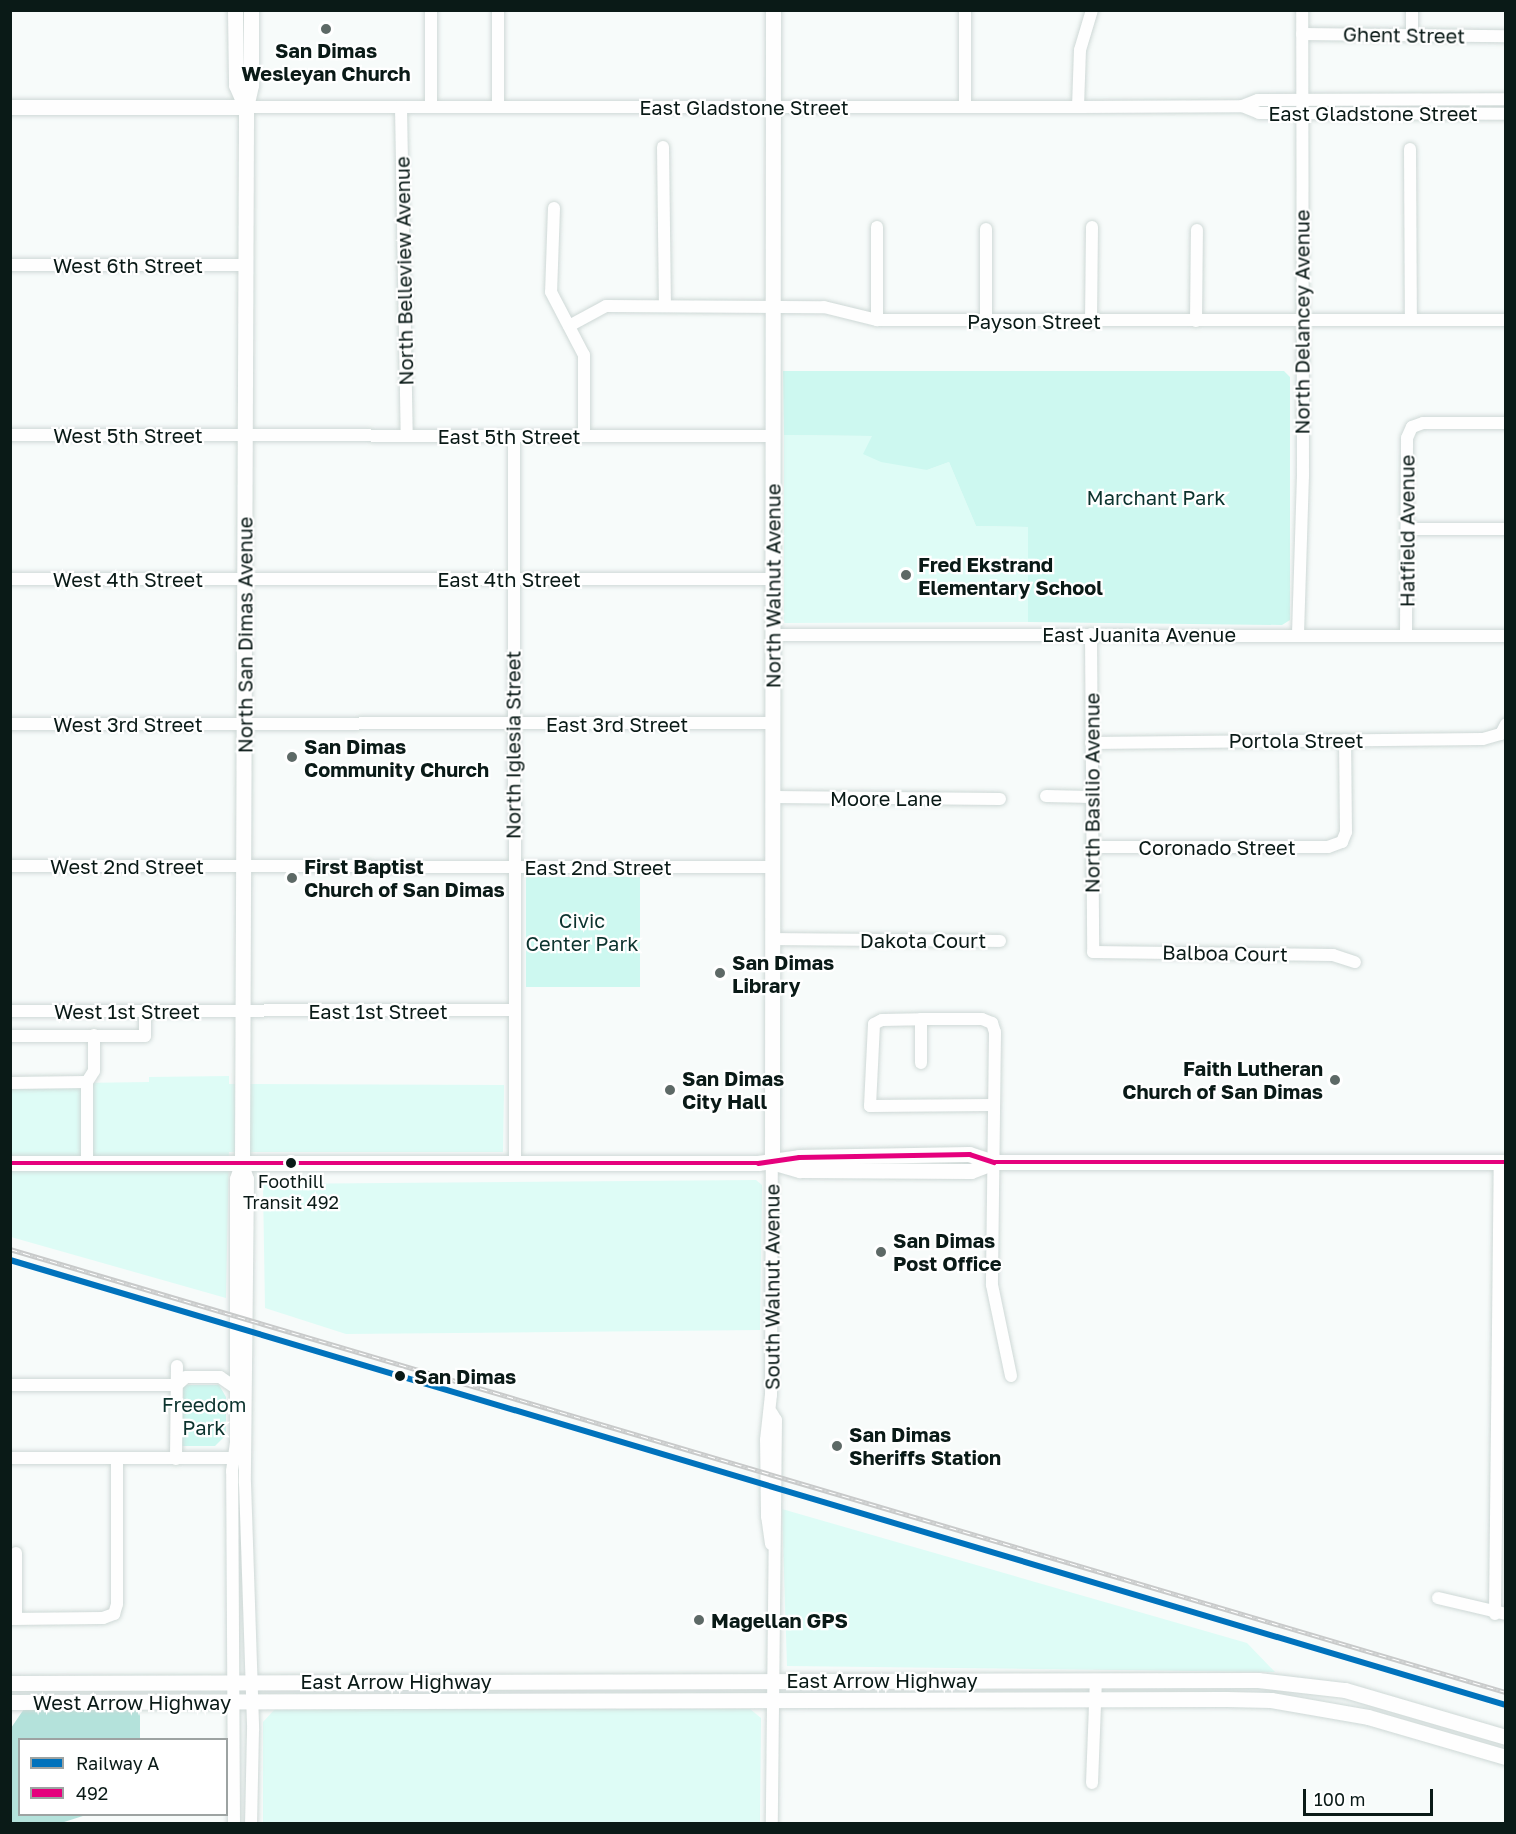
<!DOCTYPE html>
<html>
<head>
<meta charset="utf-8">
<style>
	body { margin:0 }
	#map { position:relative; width:1516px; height:1834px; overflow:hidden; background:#f7fbfa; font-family:"Golos Text",sans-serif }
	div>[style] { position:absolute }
	.built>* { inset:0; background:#defcf6 }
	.green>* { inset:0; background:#cdf8f0; transform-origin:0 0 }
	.forest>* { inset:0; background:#b4e2db }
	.roads { filter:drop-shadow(0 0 2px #ced8d6) drop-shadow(0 0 2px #ced8d6) }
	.minor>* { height:12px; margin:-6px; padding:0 6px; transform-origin:6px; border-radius:6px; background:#fefefe }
	.major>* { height:15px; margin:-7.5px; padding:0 7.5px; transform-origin:7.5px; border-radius:7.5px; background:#fefefe }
	.rail>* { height:4.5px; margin-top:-2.25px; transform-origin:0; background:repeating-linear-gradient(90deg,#fff 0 7px,#c8caca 0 14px); box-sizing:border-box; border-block:2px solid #c8caca }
	.bus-1>* { height:4.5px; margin:-2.25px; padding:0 2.25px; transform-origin:2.25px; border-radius:2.25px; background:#e5007d }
	.rail-1>* { height:6px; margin:-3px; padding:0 3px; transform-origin:3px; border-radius:3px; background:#0072bc }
	.dots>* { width:16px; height:16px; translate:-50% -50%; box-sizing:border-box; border:3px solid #fff; border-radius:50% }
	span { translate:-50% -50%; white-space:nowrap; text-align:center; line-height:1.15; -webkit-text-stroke:4.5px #fff; paint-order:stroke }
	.bus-label { font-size:18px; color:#0a1a17 }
	.street-label { font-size:20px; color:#0a1a17 }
	.poi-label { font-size:20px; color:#0a1a17; font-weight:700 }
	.left { translate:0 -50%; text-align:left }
	.right { translate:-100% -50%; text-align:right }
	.park-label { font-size:20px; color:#0b332e }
	.stop-label { font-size:20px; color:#0a1a17; font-weight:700 }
	.frame { position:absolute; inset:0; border:12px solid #0a1a17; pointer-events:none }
	.legend { position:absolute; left:18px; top:1738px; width:210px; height:78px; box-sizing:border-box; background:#fff; border:2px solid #9da3a2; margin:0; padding:8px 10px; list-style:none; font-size:18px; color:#0a1a17 }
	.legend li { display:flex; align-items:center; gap:12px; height:30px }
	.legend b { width:30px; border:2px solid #9da3a2 }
	.scale { position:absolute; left:1303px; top:1789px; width:130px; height:27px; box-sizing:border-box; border:3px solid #0a1a17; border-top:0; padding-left:8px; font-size:18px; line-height:21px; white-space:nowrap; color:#0a1a17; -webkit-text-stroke:4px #fff; paint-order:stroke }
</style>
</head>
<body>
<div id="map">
	<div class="built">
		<i style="clip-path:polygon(784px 435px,873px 436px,927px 470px,949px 462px,976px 526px,1028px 527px,1028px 622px,784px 623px)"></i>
		<i style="clip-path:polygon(229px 1076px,229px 1084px,504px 1085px,503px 1152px,229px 1152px,226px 1298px,11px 1237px,10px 1084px,149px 1082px,149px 1077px)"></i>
		<i style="clip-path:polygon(756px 1180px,762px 1185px,760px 1330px,346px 1334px,265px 1308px,263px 1184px)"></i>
		<i style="clip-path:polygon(782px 1509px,1247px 1643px,1275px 1672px,787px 1666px)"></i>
		<i style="clip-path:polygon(275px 1709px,750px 1709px,761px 1718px,760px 1823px,263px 1823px,263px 1722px)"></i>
	</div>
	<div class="green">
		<i style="clip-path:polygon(783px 371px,1284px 371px,1290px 377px,1290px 620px,1282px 625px,1028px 622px,1028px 527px,976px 526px,949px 462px,927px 470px,881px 462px,863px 454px,872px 436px,784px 435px)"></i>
		<i style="left:526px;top:877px;width:114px;height:110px"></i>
		<i style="clip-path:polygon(183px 1385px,219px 1385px,226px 1397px,226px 1435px,215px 1446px,182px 1446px)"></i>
	</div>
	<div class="forest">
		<i style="clip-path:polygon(140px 1708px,140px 1739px,20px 1740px,20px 1814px,86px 1815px,61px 1823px,11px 1824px,11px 1728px,24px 1709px)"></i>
	</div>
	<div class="roads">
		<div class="minor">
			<i style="left:498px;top:10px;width:97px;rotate:90deg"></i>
			<i style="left:965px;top:10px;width:97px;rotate:90deg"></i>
			<i style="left:1302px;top:34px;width:204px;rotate:0.6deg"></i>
			<i style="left:1412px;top:35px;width:25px;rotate:-90deg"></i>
			<i style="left:1242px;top:106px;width:18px;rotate:22deg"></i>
			<i style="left:1259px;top:113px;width:247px;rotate:0.2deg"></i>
			<i style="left:246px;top:107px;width:832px"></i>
			<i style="left:1078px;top:107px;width:164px;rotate:-0.3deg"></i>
			<i style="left:1242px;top:106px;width:17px;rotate:-21deg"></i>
			<i style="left:1258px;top:100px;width:248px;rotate:-0.2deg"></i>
			<i style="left:401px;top:107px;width:328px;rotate:89deg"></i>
			<i style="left:431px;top:107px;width:97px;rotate:-90deg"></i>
			<i style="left:1078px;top:107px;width:57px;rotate:-88deg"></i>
			<i style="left:1080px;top:50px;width:42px;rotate:-73.3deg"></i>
			<i style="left:663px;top:147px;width:159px;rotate:89.3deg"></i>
			<i style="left:1410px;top:149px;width:171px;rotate:89.7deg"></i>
			<i style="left:554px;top:208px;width:84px;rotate:92deg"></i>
			<i style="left:551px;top:292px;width:71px;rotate:62.4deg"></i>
			<i style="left:584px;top:355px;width:81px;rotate:90deg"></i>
			<i style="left:877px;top:227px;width:93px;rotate:90deg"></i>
			<i style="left:986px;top:229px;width:92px;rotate:90deg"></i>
			<i style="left:10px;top:265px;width:236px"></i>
			<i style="left:1196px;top:321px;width:91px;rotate:-89.4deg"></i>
			<i style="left:1091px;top:322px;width:95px;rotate:-89.4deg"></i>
			<i style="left:569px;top:326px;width:42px;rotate:-28.4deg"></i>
			<i style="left:606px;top:306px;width:218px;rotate:0.3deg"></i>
			<i style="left:824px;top:307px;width:55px;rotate:13.8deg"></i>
			<i style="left:877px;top:320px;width:629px"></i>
			<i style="left:10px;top:435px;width:763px;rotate:0.08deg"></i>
			<i style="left:514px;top:436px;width:727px;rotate:89.92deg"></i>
			<i style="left:1407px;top:529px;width:99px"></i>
			<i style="left:10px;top:579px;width:763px"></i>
			<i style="left:1091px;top:634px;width:318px;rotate:89.6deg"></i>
			<i style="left:1093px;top:952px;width:240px;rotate:0.7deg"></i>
			<i style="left:1333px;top:955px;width:23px;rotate:18deg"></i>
			<i style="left:1298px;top:634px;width:158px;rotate:-88.2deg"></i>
			<i style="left:1303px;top:476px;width:466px;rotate:-90.1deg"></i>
			<i style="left:773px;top:635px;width:733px;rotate:0.08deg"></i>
			<i style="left:1406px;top:636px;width:198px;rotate:-89.7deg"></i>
			<i style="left:1407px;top:438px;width:12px;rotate:-66deg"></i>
			<i style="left:1412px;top:427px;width:12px;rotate:-20deg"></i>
			<i style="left:1423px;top:423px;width:83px"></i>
			<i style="left:10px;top:724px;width:763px;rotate:-0.08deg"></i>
			<i style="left:1091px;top:743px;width:392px;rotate:-0.6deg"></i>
			<i style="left:1483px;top:739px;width:19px;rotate:-16deg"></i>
			<i style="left:1501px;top:734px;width:11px;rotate:-63deg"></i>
			<i style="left:1046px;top:796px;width:45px;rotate:1.3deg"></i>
			<i style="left:773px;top:797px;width:227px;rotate:0.5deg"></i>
			<i style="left:1092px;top:847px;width:236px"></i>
			<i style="left:1328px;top:847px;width:15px;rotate:-20deg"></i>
			<i style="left:1342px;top:842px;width:11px;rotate:-68deg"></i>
			<i style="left:1346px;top:832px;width:92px;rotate:-90.6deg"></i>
			<i style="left:10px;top:866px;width:763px;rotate:0.08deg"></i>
			<i style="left:773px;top:939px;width:227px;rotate:0.5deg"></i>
			<i style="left:10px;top:1011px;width:504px;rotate:-0.11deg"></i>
			<i style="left:921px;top:1019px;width:44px;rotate:90deg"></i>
			<i style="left:10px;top:1036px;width:135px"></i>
			<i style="left:145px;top:1036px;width:25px;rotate:-90deg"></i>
			<i style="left:10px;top:1083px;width:77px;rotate:-0.7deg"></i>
			<i style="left:993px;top:1105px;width:123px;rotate:179.5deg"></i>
			<i style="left:870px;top:1106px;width:82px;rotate:-87.2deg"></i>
			<i style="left:874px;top:1024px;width:9px;rotate:-27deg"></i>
			<i style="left:882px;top:1020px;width:39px;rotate:-1deg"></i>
			<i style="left:921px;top:1019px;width:61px"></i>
			<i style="left:982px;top:1019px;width:11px;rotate:22deg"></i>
			<i style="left:992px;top:1023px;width:9px;rotate:72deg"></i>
			<i style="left:995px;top:1032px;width:253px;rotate:90.7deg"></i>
			<i style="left:992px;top:1285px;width:93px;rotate:78.2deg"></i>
			<i style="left:242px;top:1162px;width:18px;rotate:71deg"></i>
			<i style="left:248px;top:1179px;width:304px;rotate:90.6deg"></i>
			<i style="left:245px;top:1483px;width:247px;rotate:88.1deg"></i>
			<i style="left:253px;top:1730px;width:94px;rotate:91.2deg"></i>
			<i style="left:87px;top:1163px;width:81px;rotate:-90deg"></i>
			<i style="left:87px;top:1082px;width:13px;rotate:-58deg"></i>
			<i style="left:94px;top:1071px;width:36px;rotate:-90deg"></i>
			<i style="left:10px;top:1385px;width:167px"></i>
			<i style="left:177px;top:1385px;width:12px;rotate:-42deg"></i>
			<i style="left:186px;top:1377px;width:34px"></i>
			<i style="left:220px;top:1377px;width:19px;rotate:35deg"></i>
			<i style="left:771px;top:1412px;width:9px;rotate:58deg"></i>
			<i style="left:776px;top:1420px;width:404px;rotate:90.6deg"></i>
			<i style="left:10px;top:1458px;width:230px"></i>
			<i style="left:176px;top:1459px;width:93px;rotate:-89.4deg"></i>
			<i style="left:771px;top:1544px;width:27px;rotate:-98deg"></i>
			<i style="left:767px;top:1517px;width:77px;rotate:-90.7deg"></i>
			<i style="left:766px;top:1440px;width:45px;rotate:-83.7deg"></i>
			<i style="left:771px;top:1395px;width:233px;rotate:-89.8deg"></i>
			<i style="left:16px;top:1553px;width:66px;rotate:90deg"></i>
			<i style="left:1438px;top:1598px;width:70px;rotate:13.2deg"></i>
			<i style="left:1495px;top:1614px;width:452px;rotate:-89.4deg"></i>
			<i style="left:10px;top:1619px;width:93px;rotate:-0.6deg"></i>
			<i style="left:103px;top:1618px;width:12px;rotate:-20deg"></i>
			<i style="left:114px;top:1614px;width:10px;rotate:-73deg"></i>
			<i style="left:117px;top:1604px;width:145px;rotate:-90deg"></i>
			<i style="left:1092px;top:1783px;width:103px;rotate:-87.8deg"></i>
			<i style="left:234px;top:1824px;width:353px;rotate:-90.3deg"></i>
			<i style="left:232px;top:1471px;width:30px;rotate:-82deg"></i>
			<i style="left:236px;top:1441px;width:262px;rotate:-90deg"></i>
			<i style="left:236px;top:1179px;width:18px;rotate:-71deg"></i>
		</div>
		<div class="major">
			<i style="left:235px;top:10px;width:75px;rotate:89.2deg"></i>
			<i style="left:236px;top:85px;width:24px;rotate:66deg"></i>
			<i style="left:10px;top:107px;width:236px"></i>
			<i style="left:242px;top:1162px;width:1055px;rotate:-89.78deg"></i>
			<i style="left:246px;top:107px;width:23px;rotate:-77deg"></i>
			<i style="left:251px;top:85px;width:75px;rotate:-90deg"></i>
			<i style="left:772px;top:1162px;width:1152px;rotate:-89.95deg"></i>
			<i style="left:10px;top:1163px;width:748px"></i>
			<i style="left:758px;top:1163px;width:41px;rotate:-8.3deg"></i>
			<i style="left:799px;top:1157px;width:170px;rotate:-1deg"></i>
			<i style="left:969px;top:1154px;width:26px;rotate:18deg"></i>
			<i style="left:994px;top:1162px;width:512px"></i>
			<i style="left:775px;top:1163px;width:26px;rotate:16deg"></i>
			<i style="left:800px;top:1170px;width:171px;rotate:0.3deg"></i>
			<i style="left:971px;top:1171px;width:25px;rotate:-21deg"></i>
			<i style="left:10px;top:1683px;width:1248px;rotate:-0.14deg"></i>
			<i style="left:1258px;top:1680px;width:88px;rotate:6.6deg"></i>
			<i style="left:1345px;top:1690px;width:168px;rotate:16.3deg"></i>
			<i style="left:10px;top:1702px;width:1216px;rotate:-0.14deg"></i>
			<i style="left:1226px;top:1699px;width:45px;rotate:1.3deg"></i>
			<i style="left:1271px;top:1700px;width:98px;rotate:9.9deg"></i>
			<i style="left:1368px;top:1717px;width:144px;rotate:16.2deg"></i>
		</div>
	</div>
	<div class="rail">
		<i style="left:10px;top:1249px;width:1560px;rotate:16.5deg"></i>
	</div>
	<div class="bus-1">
		<i style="left:10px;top:1163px;width:748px"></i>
		<i style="left:758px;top:1163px;width:41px;rotate:-8.3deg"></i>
		<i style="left:799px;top:1157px;width:170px;rotate:-1deg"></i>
		<i style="left:969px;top:1154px;width:26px;rotate:18deg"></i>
		<i style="left:994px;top:1162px;width:512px"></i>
	</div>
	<div class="rail-1">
		<i style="left:10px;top:1260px;width:1561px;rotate:16.57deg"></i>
	</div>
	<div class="dots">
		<i style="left:326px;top:29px;background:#5d6966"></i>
		<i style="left:906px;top:575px;background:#5d6966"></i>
		<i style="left:292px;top:757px;background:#5d6966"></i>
		<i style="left:292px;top:878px;background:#5d6966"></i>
		<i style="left:720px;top:973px;background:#5d6966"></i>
		<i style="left:1335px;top:1080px;background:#5d6966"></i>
		<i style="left:670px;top:1090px;background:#5d6966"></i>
		<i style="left:291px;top:1163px;background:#0a1a17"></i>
		<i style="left:881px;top:1252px;background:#5d6966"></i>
		<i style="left:400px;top:1376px;background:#0a1a17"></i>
		<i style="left:837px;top:1446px;background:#5d6966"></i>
		<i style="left:699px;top:1620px;background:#5d6966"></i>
	</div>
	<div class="bus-label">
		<span style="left:291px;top:1192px">Foothill<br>Transit 492</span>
	</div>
	<div class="street-label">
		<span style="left:1404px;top:35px;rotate:1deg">Ghent Street</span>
		<span style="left:744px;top:107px">East Gladstone Street</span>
		<span style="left:1373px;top:113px">East Gladstone Street</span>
		<span style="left:128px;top:265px">West 6th Street</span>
		<span style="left:404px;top:271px;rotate:-91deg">North Belleview Avenue</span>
		<span style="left:1034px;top:321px">Payson Street</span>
		<span style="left:1302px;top:322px;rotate:-90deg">North Delancey Avenue</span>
		<span style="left:128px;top:435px">West 5th Street</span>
		<span style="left:509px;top:436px">East 5th Street</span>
		<span style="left:1407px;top:531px;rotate:-90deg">Hatfield Avenue</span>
		<span style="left:128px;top:579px">West 4th Street</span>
		<span style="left:509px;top:579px">East 4th Street</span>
		<span style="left:773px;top:586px;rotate:-90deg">North Walnut Avenue</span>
		<span style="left:1139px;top:634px">East Juanita Avenue</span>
		<span style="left:245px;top:635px;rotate:-90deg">North San Dimas Avenue</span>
		<span style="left:128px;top:724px">West 3rd Street</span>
		<span style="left:617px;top:724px">East 3rd Street</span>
		<span style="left:1296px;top:740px">Portola Street</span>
		<span style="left:513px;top:745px;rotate:-90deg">North Iglesia Street</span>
		<span style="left:1092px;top:793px;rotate:-90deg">North Basilio Avenue</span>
		<span style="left:886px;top:798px">Moore Lane</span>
		<span style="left:1217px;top:847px">Coronado Street</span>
		<span style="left:127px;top:866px">West 2nd Street</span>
		<span style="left:598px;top:867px">East 2nd Street</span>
		<span style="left:923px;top:940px">Dakota Court</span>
		<span style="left:1225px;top:953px;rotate:1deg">Balboa Court</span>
		<span style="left:127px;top:1011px">West 1st Street</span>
		<span style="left:378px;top:1011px">East 1st Street</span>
		<span style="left:772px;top:1287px;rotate:-90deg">South Walnut Avenue</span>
		<span style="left:882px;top:1680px">East Arrow Highway</span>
		<span style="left:396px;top:1681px">East Arrow Highway</span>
		<span style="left:132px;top:1702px">West Arrow Highway</span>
	</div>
	<div class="poi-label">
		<span style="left:326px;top:62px">San Dimas<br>Wesleyan Church</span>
		<span class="left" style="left:918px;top:576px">Fred Ekstrand<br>Elementary School</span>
		<span class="left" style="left:304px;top:758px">San Dimas<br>Community Church</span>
		<span class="left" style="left:304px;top:878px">First Baptist<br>Church of San Dimas</span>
		<span class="left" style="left:732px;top:974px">San Dimas<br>Library</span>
		<span class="right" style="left:1323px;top:1080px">Faith Lutheran<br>Church of San Dimas</span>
		<span class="left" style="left:682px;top:1090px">San Dimas<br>City Hall</span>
		<span class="left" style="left:893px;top:1252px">San Dimas<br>Post Office</span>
		<span class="left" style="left:849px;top:1446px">San Dimas<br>Sheriffs Station</span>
		<span class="left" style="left:711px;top:1620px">Magellan GPS</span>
	</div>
	<div class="park-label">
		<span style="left:1156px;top:497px">Marchant Park</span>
		<span style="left:582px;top:932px">Civic<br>Center Park</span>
		<span style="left:204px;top:1416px">Freedom<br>Park</span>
	</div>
	<div class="stop-label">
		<span class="left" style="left:414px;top:1376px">San Dimas</span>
	</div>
	<div class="frame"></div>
	<ul class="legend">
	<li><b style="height:8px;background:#0072bc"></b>Railway A</li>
	<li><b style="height:8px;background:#e5007d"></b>492</li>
	</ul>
	<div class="scale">100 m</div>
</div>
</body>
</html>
